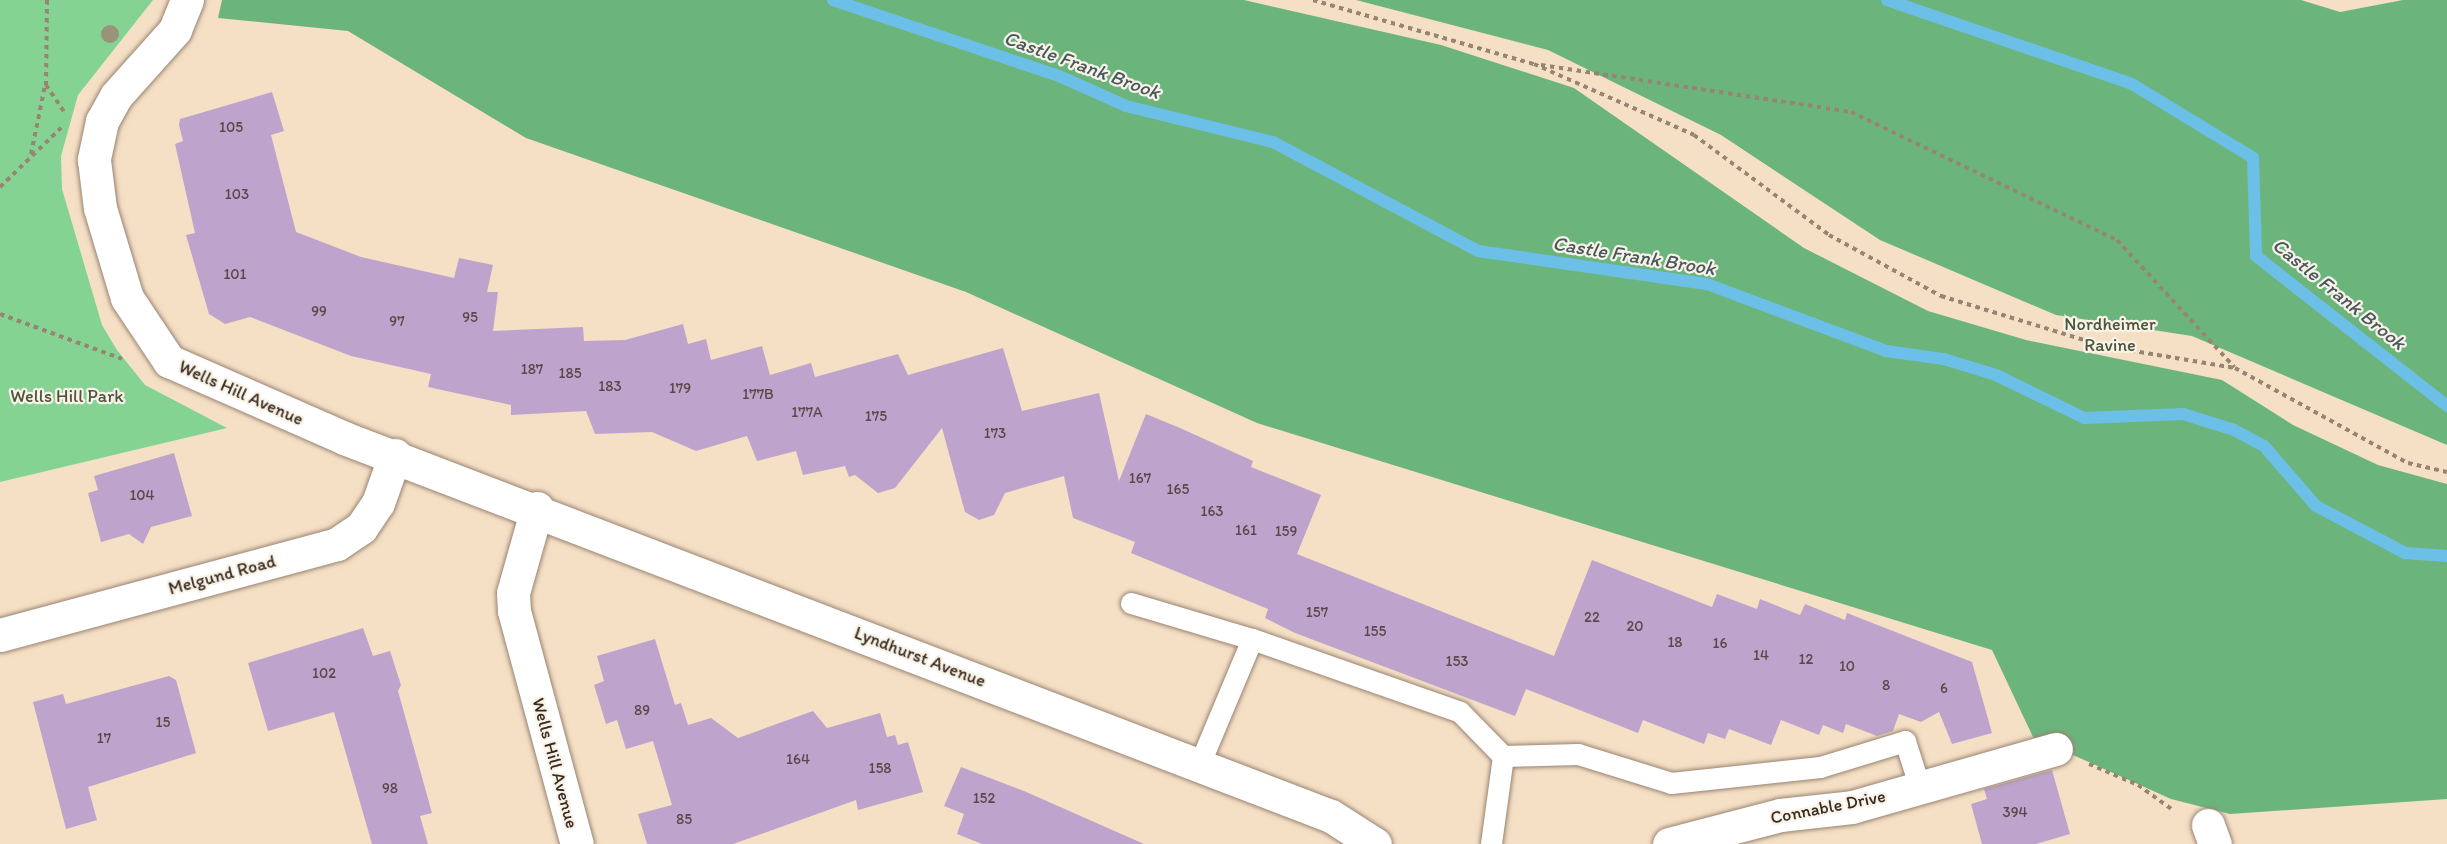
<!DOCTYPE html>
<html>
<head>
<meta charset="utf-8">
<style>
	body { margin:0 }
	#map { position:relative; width:2447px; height:844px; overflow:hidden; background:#f5dfc5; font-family:Itim,sans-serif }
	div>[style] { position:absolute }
	.green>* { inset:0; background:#84d393 }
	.forest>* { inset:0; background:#6bb57d }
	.stream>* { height:12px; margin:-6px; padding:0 6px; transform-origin:6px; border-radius:6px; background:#6cc0e8 }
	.building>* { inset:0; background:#bea4cc }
	.path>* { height:4px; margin-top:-2px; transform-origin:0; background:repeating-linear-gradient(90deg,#988472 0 4.5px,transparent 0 9px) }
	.roads { filter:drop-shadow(0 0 2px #988472) drop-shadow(0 0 2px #988472) }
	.service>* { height:21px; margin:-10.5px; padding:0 10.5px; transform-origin:10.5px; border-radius:10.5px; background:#fff }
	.minor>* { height:33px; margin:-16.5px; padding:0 16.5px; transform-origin:16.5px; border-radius:16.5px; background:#fff }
	.trees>* { width:18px; height:18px; margin:-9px; border-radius:50%; background:#999379 }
	span { translate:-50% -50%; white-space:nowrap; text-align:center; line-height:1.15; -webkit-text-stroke:4.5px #f7f3e8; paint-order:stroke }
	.number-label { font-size:15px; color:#5c484a }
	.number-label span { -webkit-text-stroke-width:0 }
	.park-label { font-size:18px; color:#4d543b }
	.street-label { font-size:18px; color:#3b2a1e }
	.water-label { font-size:20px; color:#4a575b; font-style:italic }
</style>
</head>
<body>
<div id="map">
	<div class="green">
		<i style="clip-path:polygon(0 0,153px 0,78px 95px,61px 156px,62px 189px,102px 325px,117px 350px,145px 385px,227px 428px,0 482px)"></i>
	</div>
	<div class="forest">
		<i style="clip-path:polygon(222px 0,1244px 0,1441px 45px,1574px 88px,1804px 248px,1928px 311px,2026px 340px,2222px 380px,2293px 425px,2378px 465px,2447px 484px,2447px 799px,2230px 814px,2171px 799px,2033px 737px,1992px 650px,1257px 423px,966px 292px,526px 138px,348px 31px,218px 18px)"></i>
		<i style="clip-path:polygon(1356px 0,2301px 0,2340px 12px,2403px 0,2447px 0,2447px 445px,2192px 336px,2056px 315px,1880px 240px,1721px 135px,1548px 50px)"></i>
	</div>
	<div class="stream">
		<i style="left:833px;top:0;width:238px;rotate:18.6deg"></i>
		<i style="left:1059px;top:76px;width:73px;rotate:24.1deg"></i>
		<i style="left:1126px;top:106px;width:151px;rotate:13.8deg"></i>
		<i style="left:1273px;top:142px;width:232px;rotate:28deg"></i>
		<i style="left:1478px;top:251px;width:231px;rotate:8.2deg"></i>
		<i style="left:1707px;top:284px;width:191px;rotate:20.5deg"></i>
		<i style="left:1886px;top:351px;width:59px;rotate:7.9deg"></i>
		<i style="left:1944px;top:359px;width:54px;rotate:17.1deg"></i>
		<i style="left:1996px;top:375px;width:98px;rotate:26deg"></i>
		<i style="left:2084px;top:418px;width:99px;rotate:-2.3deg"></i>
		<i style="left:2183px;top:414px;width:53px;rotate:17.4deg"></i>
		<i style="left:2234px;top:430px;width:34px;rotate:28deg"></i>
		<i style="left:2264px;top:446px;width:79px;rotate:49.1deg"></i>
		<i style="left:2316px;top:506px;width:101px;rotate:27.8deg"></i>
		<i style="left:2405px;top:553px;width:42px;rotate:4.1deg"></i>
		<i style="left:1887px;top:0;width:259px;rotate:18.9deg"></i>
		<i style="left:2132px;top:84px;width:142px;rotate:31.4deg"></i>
		<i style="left:2253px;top:158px;width:98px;rotate:88.2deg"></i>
		<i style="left:2256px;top:256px;width:243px;rotate:38.1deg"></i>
	</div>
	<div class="building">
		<i style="clip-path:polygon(272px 92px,284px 131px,271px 135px,296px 232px,361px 257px,454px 278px,459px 258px,493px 265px,487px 292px,498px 292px,493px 331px,583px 327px,584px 341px,625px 340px,683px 324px,688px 344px,706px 339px,711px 360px,762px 346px,770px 375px,811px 363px,815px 377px,898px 354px,908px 375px,1003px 348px,1022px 411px,1099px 393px,1119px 481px,1146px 414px,1180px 428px,1253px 461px,1251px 467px,1321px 495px,1297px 554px,1554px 656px,1592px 560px,1712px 607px,1717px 594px,1757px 609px,1760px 599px,1800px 615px,1805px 604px,1845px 620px,1847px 613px,1972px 662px,1992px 733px,1952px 744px,1939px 712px,1921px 722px,1899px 714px,1893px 731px,1877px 736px,1846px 724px,1843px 733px,1823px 725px,1819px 735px,1781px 720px,1771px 745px,1729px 729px,1725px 739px,1708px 733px,1704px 744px,1643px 720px,1638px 733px,1526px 689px,1515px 716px,1295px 633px,1265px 618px,1268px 609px,1131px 553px,1135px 542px,1073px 518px,1064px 476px,1005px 493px,994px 515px,979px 520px,965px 512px,942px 428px,895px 488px,878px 493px,855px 475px,849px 477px,845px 466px,803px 475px,796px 451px,757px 461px,747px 436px,696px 451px,652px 432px,595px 434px,586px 411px,511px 415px,511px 405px,428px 387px,431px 374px,351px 356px,250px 317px,225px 324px,209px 314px,186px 235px,195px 233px,175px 144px,183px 141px,179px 125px,180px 119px)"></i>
		<i style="clip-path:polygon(174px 453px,192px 516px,151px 527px,143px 544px,129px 534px,101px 542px,88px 493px,98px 490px,94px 476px)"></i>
		<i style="clip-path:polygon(363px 628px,373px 656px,390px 651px,401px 685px,398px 691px,432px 813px,420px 816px,428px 844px,372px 844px,334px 712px,268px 731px,248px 663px)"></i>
		<i style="clip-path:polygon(655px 639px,675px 705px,681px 703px,688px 725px,711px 718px,738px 738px,813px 711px,827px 728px,880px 713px,887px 737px,895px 735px,898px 745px,908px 742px,923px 792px,858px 810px,856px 800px,733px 844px,647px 844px,638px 814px,672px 805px,653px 741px,626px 749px,617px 720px,606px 724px,594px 685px,604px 681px,597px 656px)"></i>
		<i style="clip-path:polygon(169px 676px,176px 680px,196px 753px,88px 787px,97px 820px,66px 829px,33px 702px,63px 694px,66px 704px)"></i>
		<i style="clip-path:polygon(961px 767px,1024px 791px,1144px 844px,982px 844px,957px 834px,964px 814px,944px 806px)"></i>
		<i style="clip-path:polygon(2052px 770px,2070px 834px,2036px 844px,1982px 844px,1971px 804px,1987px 799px,1984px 789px)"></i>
	</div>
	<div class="path">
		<i style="left:47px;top:0;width:85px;rotate:90.7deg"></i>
		<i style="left:46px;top:85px;width:34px;rotate:56deg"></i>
		<i style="left:1313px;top:0;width:230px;rotate:16.2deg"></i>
		<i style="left:1534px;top:64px;width:175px;rotate:23.9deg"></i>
		<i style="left:1694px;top:135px;width:168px;rotate:36.5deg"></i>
		<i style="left:1829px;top:235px;width:128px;rotate:28.6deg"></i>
		<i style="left:1941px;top:296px;width:170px;rotate:17.1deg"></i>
		<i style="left:2104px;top:346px;width:133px;rotate:9.5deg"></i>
		<i style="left:2235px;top:368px;width:197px;rotate:28.8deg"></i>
		<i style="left:2408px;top:463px;width:40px;rotate:13deg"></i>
		<i style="left:1541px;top:65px;width:314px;rotate:8.6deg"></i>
		<i style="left:1851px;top:112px;width:295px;rotate:25.7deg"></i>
		<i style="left:2117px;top:240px;width:173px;rotate:47.3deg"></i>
		<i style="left:31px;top:154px;width:70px;rotate:-78.5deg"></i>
		<i style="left:0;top:187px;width:86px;rotate:-44.1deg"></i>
		<i style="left:0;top:314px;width:130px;rotate:20.2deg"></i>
		<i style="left:2089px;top:764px;width:53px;rotate:23.2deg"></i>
		<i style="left:2138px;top:785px;width:44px;rotate:35.8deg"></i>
	</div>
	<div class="roads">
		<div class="service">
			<i style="left:1131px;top:603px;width:126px;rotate:16.6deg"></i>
			<i style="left:1252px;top:639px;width:137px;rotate:112.8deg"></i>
			<i style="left:1252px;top:639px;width:220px;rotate:19.3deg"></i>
			<i style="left:1460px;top:712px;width:62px;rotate:45.7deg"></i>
			<i style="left:1503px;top:756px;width:89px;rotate:97.8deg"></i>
			<i style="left:1503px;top:756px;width:75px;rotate:-1.5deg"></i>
			<i style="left:1578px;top:754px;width:97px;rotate:17.3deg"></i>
			<i style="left:1671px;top:783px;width:150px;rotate:-6.1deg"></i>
			<i style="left:1820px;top:767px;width:89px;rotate:-17deg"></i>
			<i style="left:1905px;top:741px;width:49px;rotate:72.3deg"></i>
		</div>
		<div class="minor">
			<i style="left:187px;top:0;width:32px;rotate:112deg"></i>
			<i style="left:175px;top:30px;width:89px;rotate:131.8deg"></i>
			<i style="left:116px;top:96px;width:29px;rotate:119deg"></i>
			<i style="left:102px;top:121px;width:40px;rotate:102deg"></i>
			<i style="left:94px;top:160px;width:48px;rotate:82.9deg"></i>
			<i style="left:100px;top:208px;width:94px;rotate:73.3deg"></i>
			<i style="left:127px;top:298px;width:76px;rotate:56.3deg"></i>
			<i style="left:169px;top:361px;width:191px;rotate:23.7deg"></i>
			<i style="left:344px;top:438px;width:1057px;rotate:20.96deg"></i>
			<i style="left:1331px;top:816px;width:52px;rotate:32.5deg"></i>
			<i style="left:537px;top:508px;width:88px;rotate:105.8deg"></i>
			<i style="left:513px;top:593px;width:18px;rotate:87deg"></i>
			<i style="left:514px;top:611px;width:241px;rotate:74.9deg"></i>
			<i style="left:0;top:635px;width:349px;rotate:-15.1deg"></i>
			<i style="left:337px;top:544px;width:29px;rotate:-34deg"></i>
			<i style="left:361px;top:528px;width:30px;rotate:-56deg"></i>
			<i style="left:378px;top:503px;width:51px;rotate:-70.5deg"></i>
			<i style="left:2208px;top:825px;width:20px;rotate:70deg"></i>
			<i style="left:1669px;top:844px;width:115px;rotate:-14.6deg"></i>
			<i style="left:1780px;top:815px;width:72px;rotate:-6.3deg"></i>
			<i style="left:1852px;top:807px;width:212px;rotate:-15.9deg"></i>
		</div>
	</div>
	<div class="trees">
		<i style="left:110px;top:34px"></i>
	</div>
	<div class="number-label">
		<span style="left:231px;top:128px">105</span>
		<span style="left:237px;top:195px">103</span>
		<span style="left:235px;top:275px">101</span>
		<span style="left:319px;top:312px">99</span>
		<span style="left:470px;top:318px">95</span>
		<span style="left:397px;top:322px">97</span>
		<span style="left:532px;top:370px">187</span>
		<span style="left:570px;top:374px">185</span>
		<span style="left:610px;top:387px">183</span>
		<span style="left:680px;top:389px">179</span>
		<span style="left:758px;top:395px">177B</span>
		<span style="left:807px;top:413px">177A</span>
		<span style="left:876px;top:417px">175</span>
		<span style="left:995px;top:434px">173</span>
		<span style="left:1140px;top:479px">167</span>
		<span style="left:1178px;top:490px">165</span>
		<span style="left:142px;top:496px">104</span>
		<span style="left:1212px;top:512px">163</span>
		<span style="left:1246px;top:531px">161</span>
		<span style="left:1286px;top:532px">159</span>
		<span style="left:1317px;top:613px">157</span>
		<span style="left:1592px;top:618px">22</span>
		<span style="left:1635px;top:627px">20</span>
		<span style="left:1375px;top:632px">155</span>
		<span style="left:1675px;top:643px">18</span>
		<span style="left:1720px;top:644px">16</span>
		<span style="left:1761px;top:656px">14</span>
		<span style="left:1806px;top:660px">12</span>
		<span style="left:1457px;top:662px">153</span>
		<span style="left:1847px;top:667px">10</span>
		<span style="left:324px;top:674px">102</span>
		<span style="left:1886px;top:686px">8</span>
		<span style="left:1944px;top:689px">6</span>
		<span style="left:642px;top:711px">89</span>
		<span style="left:163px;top:723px">15</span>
		<span style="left:104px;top:739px">17</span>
		<span style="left:798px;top:760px">164</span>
		<span style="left:880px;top:769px">158</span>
		<span style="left:390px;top:789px">98</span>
		<span style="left:984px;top:799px">152</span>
		<span style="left:2015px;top:813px">394</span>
		<span style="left:684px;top:820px">85</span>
	</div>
	<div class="park-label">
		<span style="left:2110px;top:335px">Nordheimer<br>Ravine</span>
		<span style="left:67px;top:396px">Wells Hill Park</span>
	</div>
	<div class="street-label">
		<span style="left:241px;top:393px;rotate:24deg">Wells Hill Avenue</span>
		<span style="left:222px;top:575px;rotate:-15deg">Melgund Road</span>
		<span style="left:920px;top:657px;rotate:21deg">Lyndhurst Avenue</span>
		<span style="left:555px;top:763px;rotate:75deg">Wells Hill Avenue</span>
		<span style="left:1828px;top:807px;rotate:-11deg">Connable Drive</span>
	</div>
	<div class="water-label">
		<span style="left:1082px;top:65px;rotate:20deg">Castle Frank Brook</span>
		<span style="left:1634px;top:256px;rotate:9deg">Castle Frank Brook</span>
		<span style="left:2339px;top:294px;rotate:39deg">Castle Frank Brook</span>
	</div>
</div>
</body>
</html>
